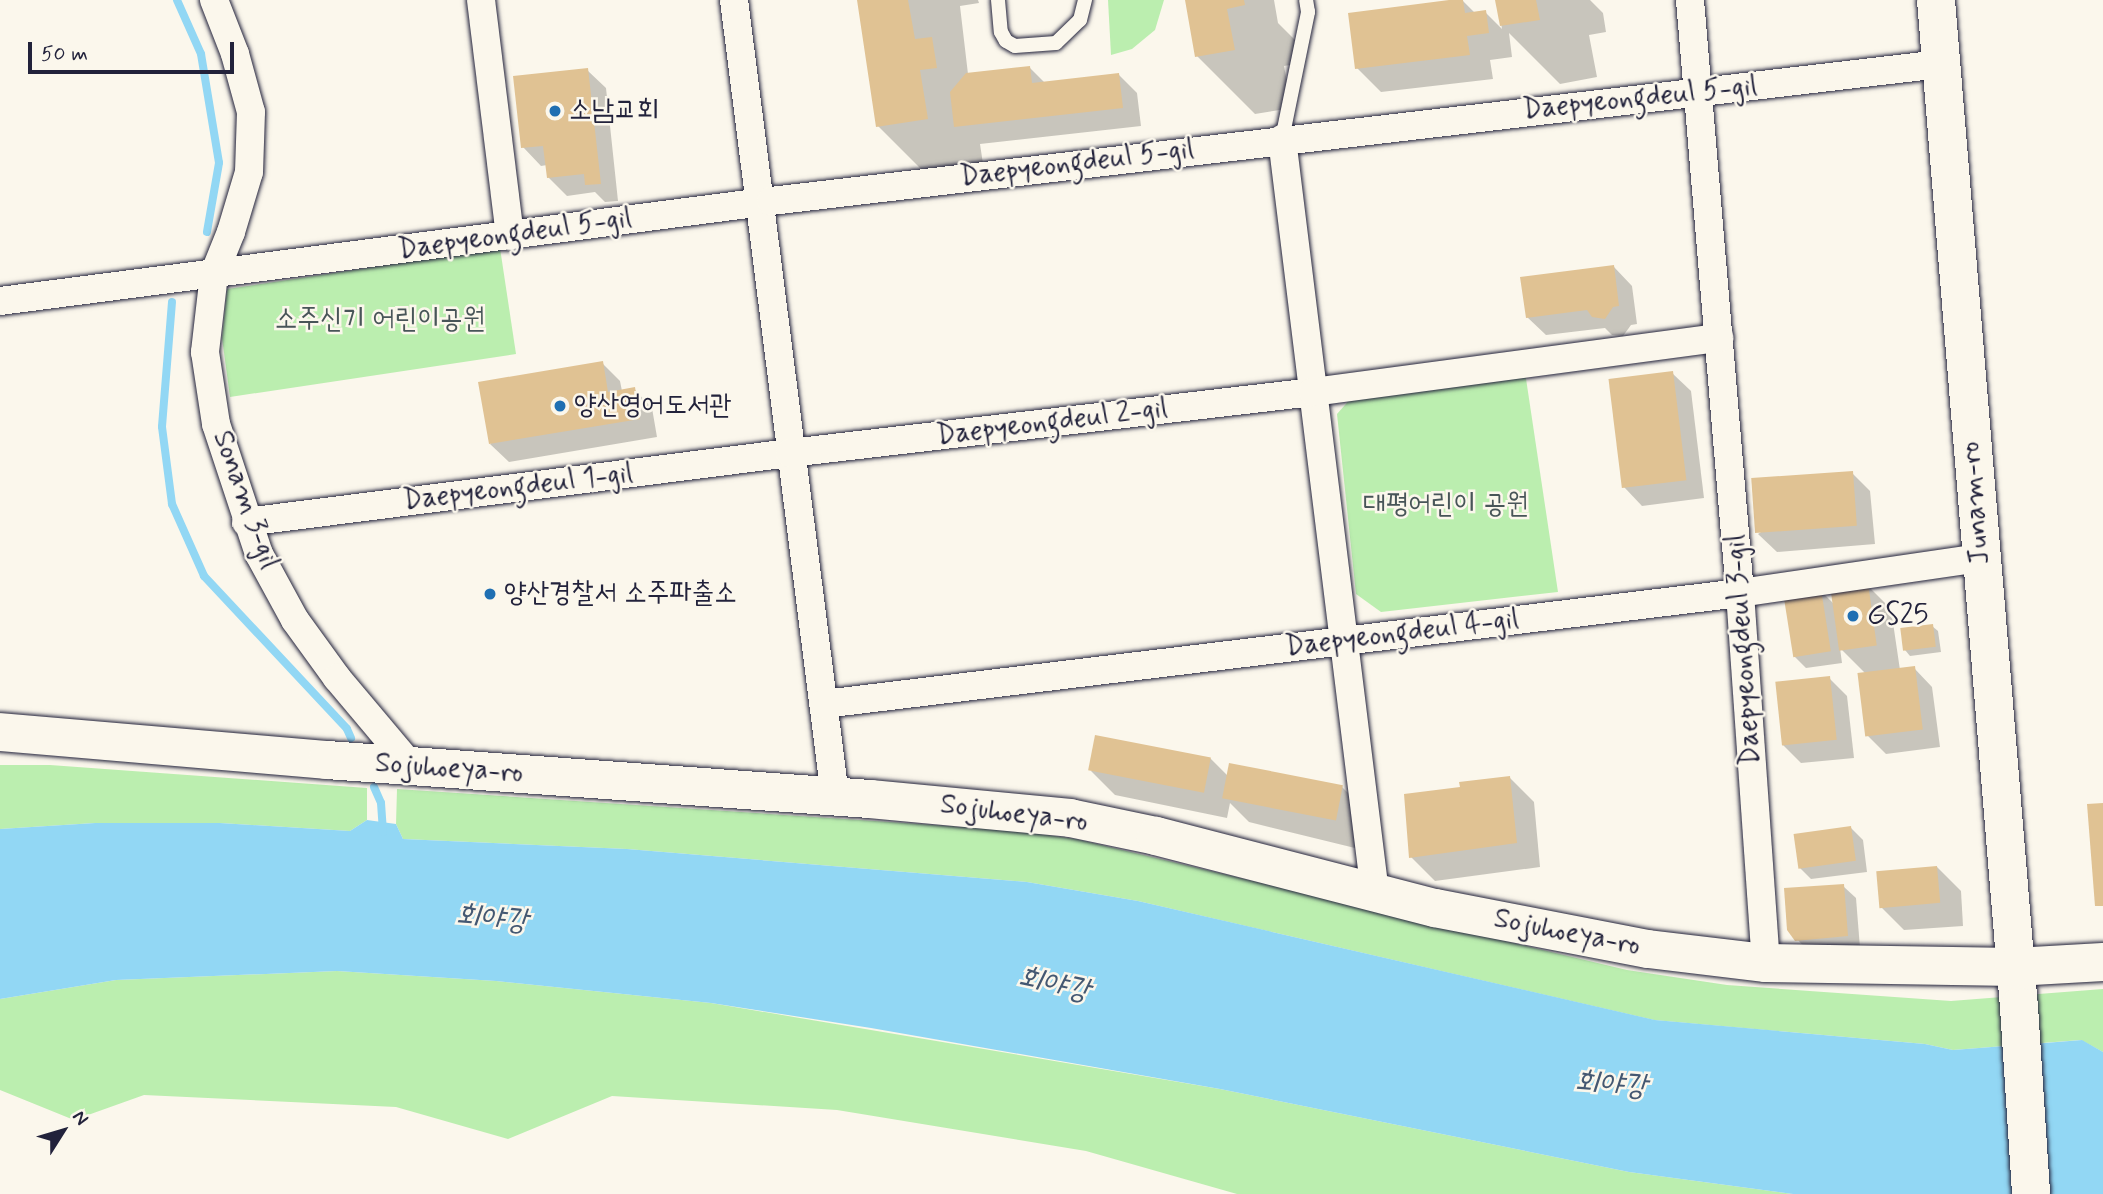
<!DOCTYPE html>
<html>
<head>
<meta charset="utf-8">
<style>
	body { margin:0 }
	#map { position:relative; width:2103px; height:1194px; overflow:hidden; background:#fbf7ec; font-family:Mynerve,"Poor Story",sans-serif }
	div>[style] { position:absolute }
	.green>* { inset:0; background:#bbeeaf }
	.water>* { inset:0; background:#92d7f4 }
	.shadow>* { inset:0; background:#0003 }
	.stream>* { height:8px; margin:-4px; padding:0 4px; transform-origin:4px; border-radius:4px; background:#92d7f4 }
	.building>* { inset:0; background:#e0c293; transform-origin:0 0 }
	.roads { filter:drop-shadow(0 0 2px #22223b) drop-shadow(0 0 2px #22223b) }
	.lane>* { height:14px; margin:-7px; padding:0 7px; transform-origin:7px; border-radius:7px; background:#fbf7ec }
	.street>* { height:28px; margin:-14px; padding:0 14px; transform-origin:14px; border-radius:14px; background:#fbf7ec }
	.secondary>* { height:38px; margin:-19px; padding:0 19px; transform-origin:19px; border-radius:19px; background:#fbf7ec }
	.dots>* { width:19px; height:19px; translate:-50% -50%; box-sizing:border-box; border:4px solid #fbf7ec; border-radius:50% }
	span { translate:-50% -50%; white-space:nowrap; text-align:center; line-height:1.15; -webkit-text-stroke:5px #fbf7ec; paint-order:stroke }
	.street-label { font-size:28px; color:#22223b }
	.poi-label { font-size:28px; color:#22223b }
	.left { translate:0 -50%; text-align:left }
	.park-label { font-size:28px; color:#485558 }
	.water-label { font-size:30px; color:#445872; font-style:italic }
	.north { position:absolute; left:28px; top:1096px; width:70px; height:70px; -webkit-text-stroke:5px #fbf7ec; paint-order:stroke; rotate:53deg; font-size:19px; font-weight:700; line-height:28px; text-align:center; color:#22223b }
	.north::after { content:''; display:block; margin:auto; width:24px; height:32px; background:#22223b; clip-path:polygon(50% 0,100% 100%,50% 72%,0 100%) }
	.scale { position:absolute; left:28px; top:42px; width:206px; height:32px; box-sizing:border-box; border:4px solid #22223b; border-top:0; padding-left:9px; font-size:21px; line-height:24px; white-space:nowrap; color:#22223b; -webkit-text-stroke:5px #fbf7ec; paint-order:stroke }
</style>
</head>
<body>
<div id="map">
	<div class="green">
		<i style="clip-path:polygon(1108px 0,1164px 0,1155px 30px,1132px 49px,1111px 55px)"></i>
		<i style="clip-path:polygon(500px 248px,516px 354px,230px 397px,222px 338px,227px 289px)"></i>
		<i style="clip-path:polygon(1525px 372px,1558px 592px,1381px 612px,1356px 594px,1337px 414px,1352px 397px)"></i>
		<i style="clip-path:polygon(0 765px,50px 765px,367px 788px,367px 820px,350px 831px,220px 823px,95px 823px,0 829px)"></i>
		<i style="clip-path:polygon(397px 789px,1010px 830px,1076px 839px,1627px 970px,1727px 985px,1951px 1001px,2103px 989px,2103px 1052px,2081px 1040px,1953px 1050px,1925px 1044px,1654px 1020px,1138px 901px,1027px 882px,627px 849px,403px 839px,396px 824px)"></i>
		<i style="clip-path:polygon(337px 971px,496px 981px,711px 1003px,1220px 1089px,1629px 1172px,1793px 1194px,1237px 1194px,1086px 1151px,837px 1110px,612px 1096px,508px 1139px,396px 1107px,144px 1095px,74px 1120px,0 1090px,0 999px,116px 980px)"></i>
	</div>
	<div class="water">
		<i style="clip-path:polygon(367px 820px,396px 824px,403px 839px,627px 849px,1027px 882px,1138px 901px,1655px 1020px,1925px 1044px,1953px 1050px,2082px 1040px,2103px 1052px,2103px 1194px,1793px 1194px,1629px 1172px,1220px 1089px,871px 1028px,711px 1003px,496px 981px,337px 971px,116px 980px,0 999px,0 829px,95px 823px,220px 823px,350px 831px)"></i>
	</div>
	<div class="shadow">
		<i style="clip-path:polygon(859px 0,978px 0,979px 3px,960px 6px,968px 74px,1029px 67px,1045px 83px,1119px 75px,1137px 93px,1141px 126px,980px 144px,985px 177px,936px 184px,878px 126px)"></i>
		<i style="clip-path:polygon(1186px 0,1274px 0,1278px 23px,1298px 43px,1302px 63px,1284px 66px,1292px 108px,1255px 114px,1197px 56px)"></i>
		<i style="clip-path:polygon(1462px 0,1475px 13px,1485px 12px,1502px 29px,1497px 0,1590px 0,1603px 13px,1606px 32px,1589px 35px,1597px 77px,1560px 84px,1509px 33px,1512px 57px,1490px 60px,1493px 79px,1381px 92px,1357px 68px)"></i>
		<i style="clip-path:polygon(587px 70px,606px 88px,618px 201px,605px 202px,595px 192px,567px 196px,548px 177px,547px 165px,541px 166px,523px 147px)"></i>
		<i style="clip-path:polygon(1614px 267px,1632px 286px,1637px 324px,1631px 325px,1623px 336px,1612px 335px,1605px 328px,1546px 335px,1527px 317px)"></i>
		<i style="clip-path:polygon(602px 363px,620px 381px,622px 391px,634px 389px,652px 408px,657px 437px,509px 462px,490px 444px)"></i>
		<i style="clip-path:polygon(1672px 373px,1691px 391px,1704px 498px,1642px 506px,1624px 487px)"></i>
		<i style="clip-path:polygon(1852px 473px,1870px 491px,1875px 544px,1777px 552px,1758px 534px)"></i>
		<i style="clip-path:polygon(1867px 585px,1891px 609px,1900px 670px,1914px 668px,1932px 687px,1940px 747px,1886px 754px,1868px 736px,1866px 674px,1840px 648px,1842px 663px,1806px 668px,1794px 656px,1821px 591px,1835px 605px)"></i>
		<i style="clip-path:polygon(1932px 626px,1938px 631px,1941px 652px,1910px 656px,1905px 650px)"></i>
		<i style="clip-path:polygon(1829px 678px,1847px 696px,1854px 758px,1801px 763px,1783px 745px)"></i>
		<i style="clip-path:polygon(1210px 758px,1229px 777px,1342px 787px,1366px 811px,1359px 849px,1249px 822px,1230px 803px,1227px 818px,1115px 795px,1091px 771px)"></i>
		<i style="clip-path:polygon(1510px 778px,1534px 802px,1540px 867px,1435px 881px,1411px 857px,1462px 788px)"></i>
		<i style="clip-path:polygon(1851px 828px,1863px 840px,1867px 872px,1811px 879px,1799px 867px)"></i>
		<i style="clip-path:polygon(1937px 867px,1961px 891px,1963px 926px,1904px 930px,1880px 906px)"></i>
		<i style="clip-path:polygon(1843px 886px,1856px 898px,1860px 948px,1809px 952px,1797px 939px)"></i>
	</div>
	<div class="stream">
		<i style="left:177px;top:0;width:59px;rotate:66deg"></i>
		<i style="left:201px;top:54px;width:110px;rotate:80.6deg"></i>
		<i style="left:219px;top:163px;width:70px;rotate:99.9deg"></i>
		<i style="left:172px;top:302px;width:125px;rotate:94.6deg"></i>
		<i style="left:162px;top:427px;width:78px;rotate:82.6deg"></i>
		<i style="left:172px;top:504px;width:79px;rotate:66deg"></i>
		<i style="left:204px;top:576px;width:209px;rotate:46.9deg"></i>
		<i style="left:347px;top:729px;width:10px;rotate:66deg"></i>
		<i style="left:374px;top:787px;width:17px;rotate:66deg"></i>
		<i style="left:381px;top:803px;width:29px;rotate:86deg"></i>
	</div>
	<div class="building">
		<i style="clip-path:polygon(857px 0,908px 0,915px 39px,932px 37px,937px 68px,920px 70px,928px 119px,876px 127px)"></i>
		<i style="clip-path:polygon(1185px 0,1244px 0,1245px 5px,1227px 9px,1235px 50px,1195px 57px)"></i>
		<i style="clip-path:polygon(1449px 0,1463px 0,1465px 13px,1486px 10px,1489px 33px,1467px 36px,1470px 55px,1355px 69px,1348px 13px)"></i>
		<i style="clip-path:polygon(1495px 0,1536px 0,1540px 20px,1500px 26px)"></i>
		<i style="clip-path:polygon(1030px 66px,1032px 83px,1119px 73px,1123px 108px,954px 127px,950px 92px,966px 73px)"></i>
		<i style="clip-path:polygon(588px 68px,601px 184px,585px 185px,584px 174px,547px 178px,543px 146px,521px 148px,513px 76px)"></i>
		<i style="clip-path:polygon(1614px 265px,1619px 306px,1613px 307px,1605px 319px,1592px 317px,1587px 310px,1526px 318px,1520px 277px)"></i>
		<i style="clip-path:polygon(603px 361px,608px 392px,635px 387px,640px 419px,489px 444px,478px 382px)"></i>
		<i style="left:1673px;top:371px;width:110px;height:65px;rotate:83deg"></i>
		<i style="left:1853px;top:471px;width:55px;height:102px;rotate:86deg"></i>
		<i style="left:1868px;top:583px;width:63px;height:38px;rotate:82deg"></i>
		<i style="left:1821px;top:589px;width:63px;height:38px;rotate:81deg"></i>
		<i style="left:1933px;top:624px;width:23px;height:33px;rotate:83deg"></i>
		<i style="left:1915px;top:666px;width:64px;height:58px;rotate:83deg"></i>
		<i style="left:1830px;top:676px;width:64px;height:55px;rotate:84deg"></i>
		<i style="left:1095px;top:735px;width:118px;height:36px;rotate:11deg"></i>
		<i style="left:1229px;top:763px;width:116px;height:36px;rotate:11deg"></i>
		<i style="clip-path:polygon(1510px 776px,1517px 843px,1409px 858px,1404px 794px,1460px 787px,1459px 782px)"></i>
		<i style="clip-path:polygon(2103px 803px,2103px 906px,2095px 906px,2087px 804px)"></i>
		<i style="left:1851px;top:826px;width:35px;height:58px;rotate:82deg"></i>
		<i style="left:1937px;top:866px;width:37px;height:61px;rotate:85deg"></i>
		<i style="clip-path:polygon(1844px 884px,1848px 936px,1795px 941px,1787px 930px,1784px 888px)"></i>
	</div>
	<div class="roads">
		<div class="lane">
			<i style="left:998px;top:0;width:32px;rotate:85deg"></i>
			<i style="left:1001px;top:32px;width:10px;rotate:61deg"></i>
			<i style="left:1006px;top:41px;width:10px;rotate:29deg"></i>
			<i style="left:1015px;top:46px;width:41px;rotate:-4.2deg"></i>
			<i style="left:1056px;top:43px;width:33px;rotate:-44deg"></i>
			<i style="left:1080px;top:20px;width:21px;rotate:-76deg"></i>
			<i style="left:1282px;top:139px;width:130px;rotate:-78.4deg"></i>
			<i style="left:1308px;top:12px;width:12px;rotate:-99deg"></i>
		</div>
		<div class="street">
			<i style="left:214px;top:0;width:58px;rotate:68.7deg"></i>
			<i style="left:235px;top:54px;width:60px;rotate:74.6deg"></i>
			<i style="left:251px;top:112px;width:60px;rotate:91.9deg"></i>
			<i style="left:249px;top:172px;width:63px;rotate:106.7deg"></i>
			<i style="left:231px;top:232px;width:45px;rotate:112deg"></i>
			<i style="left:214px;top:274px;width:79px;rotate:96.6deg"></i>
			<i style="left:205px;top:352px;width:73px;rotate:81.3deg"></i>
			<i style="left:216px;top:424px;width:137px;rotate:71.7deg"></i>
			<i style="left:259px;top:554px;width:75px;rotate:61.4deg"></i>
			<i style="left:295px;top:620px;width:72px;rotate:54.1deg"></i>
			<i style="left:337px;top:678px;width:115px;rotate:49.9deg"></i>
			<i style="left:481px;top:0;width:238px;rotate:83deg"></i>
			<i style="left:734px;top:0;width:802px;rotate:82.77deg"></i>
			<i style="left:1690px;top:0;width:595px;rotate:85.18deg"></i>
			<i style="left:1740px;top:593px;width:371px;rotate:86deg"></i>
			<i style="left:1282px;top:139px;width:760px;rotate:82.97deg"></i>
			<i style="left:0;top:301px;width:777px;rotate:-7.39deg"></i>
			<i style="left:771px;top:201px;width:1178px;rotate:-6.68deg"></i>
			<i style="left:246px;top:522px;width:548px;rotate:-7.23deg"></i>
			<i style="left:790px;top:453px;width:527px;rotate:-6.65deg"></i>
			<i style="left:1313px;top:392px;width:410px;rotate:-7.6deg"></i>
			<i style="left:824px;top:704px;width:923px;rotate:-6.91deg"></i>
			<i style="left:1740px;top:593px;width:243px;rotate:-8.3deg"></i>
		</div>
		<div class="secondary">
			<i style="left:1936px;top:0;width:1010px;rotate:85.29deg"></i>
			<i style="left:2019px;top:1007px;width:187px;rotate:86.3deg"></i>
			<i style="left:0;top:732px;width:328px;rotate:4.9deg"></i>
			<i style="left:327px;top:760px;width:544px;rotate:4.11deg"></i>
			<i style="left:870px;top:799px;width:201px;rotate:5.4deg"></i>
			<i style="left:1070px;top:818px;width:88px;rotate:11.8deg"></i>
			<i style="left:1156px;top:836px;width:288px;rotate:14.5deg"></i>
			<i style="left:1435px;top:908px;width:217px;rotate:10.9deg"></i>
			<i style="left:1648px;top:949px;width:119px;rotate:6.8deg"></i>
			<i style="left:1766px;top:963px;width:249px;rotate:0.9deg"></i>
			<i style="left:2015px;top:967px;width:88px;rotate:-3.3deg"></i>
		</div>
	</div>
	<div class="dots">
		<i style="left:555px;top:111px;background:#1f6fb2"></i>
		<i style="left:560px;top:406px;background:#1f6fb2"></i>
		<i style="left:490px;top:594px;background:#1f6fb2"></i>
		<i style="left:1853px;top:616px;background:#1f6fb2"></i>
	</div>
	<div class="street-label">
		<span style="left:1640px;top:99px;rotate:-6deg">Daepyeongdeul 5-gil</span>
		<span style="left:1077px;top:164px;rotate:-7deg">Daepyeongdeul 5-gil</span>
		<span style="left:515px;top:235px;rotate:-8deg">Daepyeongdeul 5-gil</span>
		<span style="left:1052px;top:423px;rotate:-7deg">Daepyeongdeul 2-gil</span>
		<span style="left:518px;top:488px;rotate:-7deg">Daepyeongdeul 1-gil</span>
		<span style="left:245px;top:500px;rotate:70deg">Sonam 3-gil</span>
		<span style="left:1976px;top:503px;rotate:-95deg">Junam-ro</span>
		<span style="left:1402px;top:634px;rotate:-7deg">Daepyeongdeul 4-gil</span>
		<span style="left:1744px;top:650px;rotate:-94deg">Daepyeongdeul 3-gil</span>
		<span style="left:449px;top:769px;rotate:4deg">Sojuhoeya-ro</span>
		<span style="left:1014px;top:814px;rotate:7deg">Sojuhoeya-ro</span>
		<span style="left:1567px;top:933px;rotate:11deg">Sojuhoeya-ro</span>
	</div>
	<div class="poi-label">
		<span class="left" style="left:569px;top:111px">소남교회</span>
		<span class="left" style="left:574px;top:406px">양산영어도서관</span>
		<span class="left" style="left:504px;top:594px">양산경찰서 소주파출소</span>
		<span class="left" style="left:1867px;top:616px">GS25</span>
	</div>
	<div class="park-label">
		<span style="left:380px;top:320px">소주신기 어린이공원</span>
		<span style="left:1446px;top:505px">대평어린이 공원</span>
	</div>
	<div class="water-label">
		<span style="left:492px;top:919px;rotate:5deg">회야강</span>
		<span style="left:1054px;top:985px;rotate:12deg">회야강</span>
		<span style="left:1611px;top:1085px;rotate:4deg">회야강</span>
	</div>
	<div class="north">N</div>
	<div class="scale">50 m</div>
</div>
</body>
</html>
